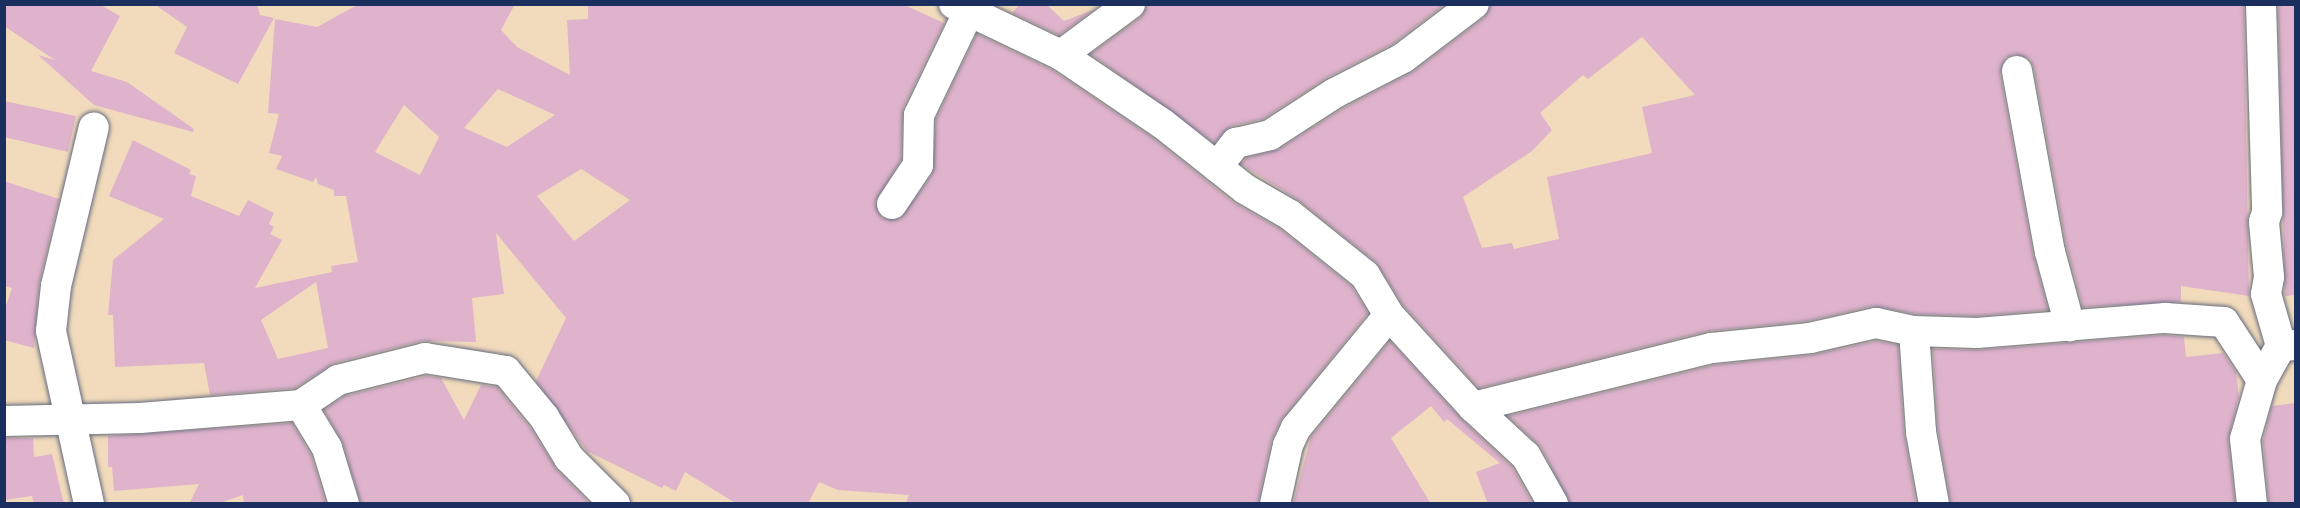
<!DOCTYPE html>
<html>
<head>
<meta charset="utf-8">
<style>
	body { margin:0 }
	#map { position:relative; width:2300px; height:508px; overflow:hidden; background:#f2dbbc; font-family:"Architects Daughter",sans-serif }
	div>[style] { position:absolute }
	.building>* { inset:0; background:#dfb3cb }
	.roads { filter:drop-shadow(0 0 2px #666b7f) drop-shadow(0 0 2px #666b7f) }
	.minor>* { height:30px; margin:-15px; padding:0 15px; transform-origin:15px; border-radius:15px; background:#fff }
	span { translate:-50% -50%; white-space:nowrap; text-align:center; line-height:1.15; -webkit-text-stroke:4.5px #f6f6f2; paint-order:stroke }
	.frame { position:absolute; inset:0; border:6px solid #1b2f5e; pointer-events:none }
</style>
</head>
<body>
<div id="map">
	<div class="building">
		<i style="clip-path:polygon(4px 4px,99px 4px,120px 16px,91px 71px,127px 82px,194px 129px,193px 132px,94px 105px,38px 55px,55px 60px,4px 26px)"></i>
		<i style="clip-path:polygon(154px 4px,257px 4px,260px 15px,274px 18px,238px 84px,174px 53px,187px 27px)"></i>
		<i style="clip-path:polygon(evenodd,359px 4px,515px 4px,501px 30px,517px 47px,570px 75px,567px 20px,588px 19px,588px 4px,902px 4px,944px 23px,903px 108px,901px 160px,875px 202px,882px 218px,900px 219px,932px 175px,936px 119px,977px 34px,1052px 70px,1153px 138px,1234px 203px,1280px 229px,1352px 287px,1368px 313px,1281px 420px,1271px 441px,1258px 504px,905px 504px,909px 495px,838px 490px,819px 482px,808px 504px,737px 504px,685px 472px,676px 491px,664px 485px,662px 488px,587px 451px,536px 381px,566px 318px,496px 233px,504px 294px,472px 298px,476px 342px,421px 341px,334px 363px,295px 388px,210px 395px,204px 363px,115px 367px,113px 315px,108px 315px,113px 260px,164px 219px,109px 196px,133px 140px,191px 170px,189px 174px,196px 176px,191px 196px,239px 216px,248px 200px,274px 213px,269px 224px,274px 227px,270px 234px,282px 240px,255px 288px,332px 272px,331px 266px,358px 262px,346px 196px,334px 196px,334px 190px,318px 184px,316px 177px,313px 182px,276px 169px,282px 156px,269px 153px,279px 114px,268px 113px,275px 19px,317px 27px,359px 4px,498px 89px,555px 115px,507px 147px,464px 128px,498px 89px,359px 4px,404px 105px,439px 137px,420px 175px,375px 152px,404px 105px,359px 4px,581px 169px,630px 200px,574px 241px,537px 196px,581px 169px,359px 4px,316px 282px,328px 348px,278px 359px,261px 320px,316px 282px)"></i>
		<i style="clip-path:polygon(1020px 4px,1046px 4px,1064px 21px,1093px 10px,1059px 35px,1012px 13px)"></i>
		<i style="clip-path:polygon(1148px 4px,1445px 4px,1394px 43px,1326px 78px,1263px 119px,1231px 126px,1214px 143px,1091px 54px,1140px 18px)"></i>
		<i style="clip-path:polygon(evenodd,1491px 4px,2244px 4px,2249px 296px,2181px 286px,2181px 302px,2083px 307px,2067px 248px,2034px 68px,2030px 59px,2014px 54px,2005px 58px,2000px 74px,2033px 255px,2048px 310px,1977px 316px,1916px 314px,1872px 306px,1807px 321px,1708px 331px,1479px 388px,1403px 305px,1376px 262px,1301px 202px,1241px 164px,1246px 158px,1279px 149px,1344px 108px,1413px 72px,1484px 18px,1491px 4px,1642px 37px,1695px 95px,1642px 107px,1652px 153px,1547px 177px,1559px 239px,1514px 249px,1512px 243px,1482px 248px,1463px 197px,1532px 151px,1552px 130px,1540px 113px,1583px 75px,1588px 79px,1642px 37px)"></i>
		<i style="clip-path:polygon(2278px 4px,2295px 4px,2295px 295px,2285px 296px)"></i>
		<i style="clip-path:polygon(4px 101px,76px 116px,68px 152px,4px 137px)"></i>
		<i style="clip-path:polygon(4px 181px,59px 199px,39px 284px,34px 348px,4px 340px,4px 311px,12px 288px,4px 286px)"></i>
		<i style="clip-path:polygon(2165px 335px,2184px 337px,2186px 357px,2223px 353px,2236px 372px,2239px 396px,2228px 440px,2235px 504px,1951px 504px,1938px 430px,1933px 349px,1978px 350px)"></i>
		<i style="clip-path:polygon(1390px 341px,1461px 419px,1512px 467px,1533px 504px,1488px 504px,1476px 472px,1500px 463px,1447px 419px,1444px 422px,1431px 406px,1391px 438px,1431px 504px,1293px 504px,1311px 437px)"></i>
		<i style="clip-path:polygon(1876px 341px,1898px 345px,1904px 433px,1916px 504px,1570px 504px,1541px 447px,1508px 416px,1715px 365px,1812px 355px)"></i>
		<i style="clip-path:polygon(426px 376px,441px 378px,464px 420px,481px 385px,497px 387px,531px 429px,557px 470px,590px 504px,361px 504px,343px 443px,324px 410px,345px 396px)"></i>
		<i style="clip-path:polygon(2295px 403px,2295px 504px,2269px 504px,2263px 441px,2272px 406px)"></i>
		<i style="clip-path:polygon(292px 423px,311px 455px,326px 504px,244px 504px,243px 495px,217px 504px,189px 504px,199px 484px,114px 491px,112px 467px,108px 467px,108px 436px)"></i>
		<i style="clip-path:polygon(4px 438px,33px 438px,34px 457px,52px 454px,64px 504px,34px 504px,32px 496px,4px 500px)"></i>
	</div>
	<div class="roads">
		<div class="minor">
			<i style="left:954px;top:4px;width:119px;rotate:25.5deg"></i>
			<i style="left:1061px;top:55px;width:123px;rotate:34.1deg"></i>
			<i style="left:1163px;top:124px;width:105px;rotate:38.4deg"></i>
			<i style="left:1245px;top:189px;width:52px;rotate:30deg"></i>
			<i style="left:1290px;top:215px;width:96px;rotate:38.7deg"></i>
			<i style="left:1365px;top:275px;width:47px;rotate:59deg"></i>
			<i style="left:1389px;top:315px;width:125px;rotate:47.6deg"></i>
			<i style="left:1473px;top:407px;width:72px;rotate:42.8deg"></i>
			<i style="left:1526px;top:456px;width:55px;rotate:60.6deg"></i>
			<i style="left:2261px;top:4px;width:208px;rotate:88.3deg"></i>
			<i style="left:2267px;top:212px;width:10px;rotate:107deg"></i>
			<i style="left:2264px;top:222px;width:55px;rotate:84.8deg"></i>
			<i style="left:2269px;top:277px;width:17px;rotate:100deg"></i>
			<i style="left:2266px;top:294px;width:54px;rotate:73.9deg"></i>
			<i style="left:1061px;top:55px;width:86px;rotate:-36.5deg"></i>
			<i style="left:2017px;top:71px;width:184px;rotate:79.7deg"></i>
			<i style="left:2050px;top:252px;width:77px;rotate:74.9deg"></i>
			<i style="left:1217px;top:167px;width:31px;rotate:-52deg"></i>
			<i style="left:1236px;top:143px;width:35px;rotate:-13deg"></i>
			<i style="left:1270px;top:135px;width:77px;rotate:-32.9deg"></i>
			<i style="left:1335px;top:93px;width:76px;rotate:-27.2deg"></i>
			<i style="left:1403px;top:58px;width:89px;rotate:-37.3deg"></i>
			<i style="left:892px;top:204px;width:47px;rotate:-56.3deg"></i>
			<i style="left:918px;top:165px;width:50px;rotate:-88.9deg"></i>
			<i style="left:919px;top:115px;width:115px;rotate:-64.3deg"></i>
			<i style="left:1914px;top:331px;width:101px;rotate:86deg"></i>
			<i style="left:1921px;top:432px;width:73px;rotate:79.8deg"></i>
			<i style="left:301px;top:405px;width:50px;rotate:58.8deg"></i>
			<i style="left:327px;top:448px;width:59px;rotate:73.1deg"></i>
			<i style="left:1473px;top:407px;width:246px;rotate:-13.9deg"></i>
			<i style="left:1712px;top:348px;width:99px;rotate:-5.8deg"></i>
			<i style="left:1810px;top:338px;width:68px;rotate:-12.8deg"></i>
			<i style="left:1876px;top:323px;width:39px;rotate:12deg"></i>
			<i style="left:1914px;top:331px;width:63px;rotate:1.8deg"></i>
			<i style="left:1977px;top:333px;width:189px;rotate:-4.6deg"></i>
			<i style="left:2165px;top:318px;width:59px;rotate:3.9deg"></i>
			<i style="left:2224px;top:322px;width:69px;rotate:56.8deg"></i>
			<i style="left:2262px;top:380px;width:39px;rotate:-61deg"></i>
			<i style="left:2281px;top:346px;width:15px;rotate:-4deg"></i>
			<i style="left:4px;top:421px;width:136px;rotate:-1.3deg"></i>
			<i style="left:140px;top:418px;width:162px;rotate:-4.6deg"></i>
			<i style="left:301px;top:405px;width:45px;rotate:-34deg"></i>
			<i style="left:338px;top:380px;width:90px;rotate:-14.2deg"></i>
			<i style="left:425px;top:358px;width:82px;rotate:9.1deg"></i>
			<i style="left:506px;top:371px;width:60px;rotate:50.4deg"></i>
			<i style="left:544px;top:417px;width:48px;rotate:58.6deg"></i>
			<i style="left:569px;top:458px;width:65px;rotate:45deg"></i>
			<i style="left:89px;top:504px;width:177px;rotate:-102.4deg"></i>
			<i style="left:51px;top:331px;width:45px;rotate:-83.7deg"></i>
			<i style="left:56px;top:286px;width:163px;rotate:-76.6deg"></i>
			<i style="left:1275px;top:504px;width:60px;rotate:-77.6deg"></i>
			<i style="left:1288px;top:445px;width:19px;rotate:-65deg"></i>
			<i style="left:1296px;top:428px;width:146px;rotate:-50.5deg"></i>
			<i style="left:2252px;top:504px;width:65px;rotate:-96.1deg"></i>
			<i style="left:2245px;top:439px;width:61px;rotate:-73.9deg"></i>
		</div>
	</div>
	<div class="frame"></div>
</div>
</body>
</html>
